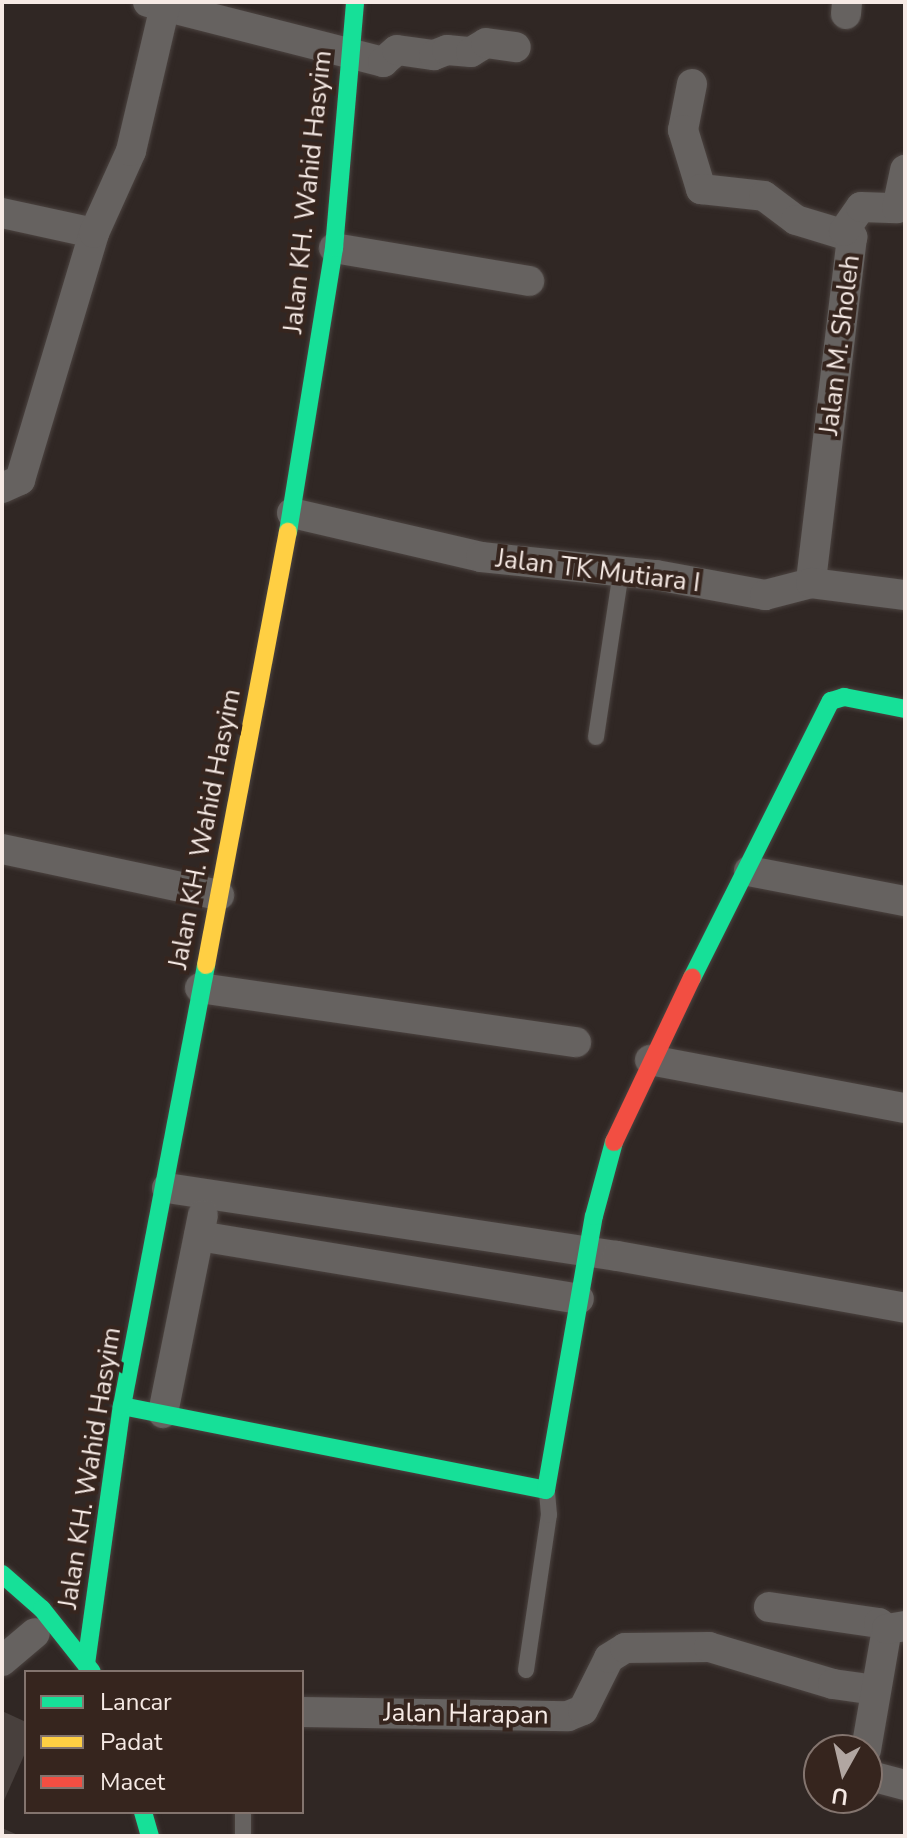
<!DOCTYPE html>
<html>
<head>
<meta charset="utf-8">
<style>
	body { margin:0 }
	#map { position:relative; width:907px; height:1838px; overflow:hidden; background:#302724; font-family:"Nunito Sans",sans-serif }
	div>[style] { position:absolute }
	.building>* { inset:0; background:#48403d }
	.roads { filter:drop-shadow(0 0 2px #4b4340) drop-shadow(0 0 2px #4b4340) }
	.lane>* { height:16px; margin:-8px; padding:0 8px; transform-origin:8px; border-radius:8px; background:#666260 }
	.street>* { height:30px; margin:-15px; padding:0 15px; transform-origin:15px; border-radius:15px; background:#666260 }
	.fast>* { height:18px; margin:-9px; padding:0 9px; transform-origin:9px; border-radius:9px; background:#16e098 }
	.slow>* { height:18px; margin:-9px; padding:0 9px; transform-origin:9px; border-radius:9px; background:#ffcf43 }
	.jam>* { height:18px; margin:-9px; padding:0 9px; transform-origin:9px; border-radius:9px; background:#f24e42 }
	span { translate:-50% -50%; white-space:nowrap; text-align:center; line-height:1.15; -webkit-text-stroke:8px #36251e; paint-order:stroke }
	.street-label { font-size:26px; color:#f6eae5 }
	.frame { position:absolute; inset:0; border:4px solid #f6eae5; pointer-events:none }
	.legend { position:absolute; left:24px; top:1670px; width:280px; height:144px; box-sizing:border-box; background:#36251e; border:2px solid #83746e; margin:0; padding:10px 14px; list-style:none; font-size:24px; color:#f6eae5 }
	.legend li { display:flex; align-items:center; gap:16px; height:40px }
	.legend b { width:40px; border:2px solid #83746e }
	.north { position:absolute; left:803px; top:1734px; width:80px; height:80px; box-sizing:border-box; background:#36251e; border:2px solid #83746e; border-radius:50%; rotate:188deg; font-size:22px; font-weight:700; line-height:32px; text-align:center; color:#f6eae5 }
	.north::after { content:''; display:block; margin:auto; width:28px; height:36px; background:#b1a6a1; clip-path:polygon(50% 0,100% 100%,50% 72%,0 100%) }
</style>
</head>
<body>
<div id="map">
	<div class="building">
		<i style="clip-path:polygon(2px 1711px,26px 1722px,26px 1751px,2px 1805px)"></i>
		<i style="clip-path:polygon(2px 1828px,20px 1836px,2px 1836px)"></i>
	</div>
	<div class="roads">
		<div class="lane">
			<i style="left:596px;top:737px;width:168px;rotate:-81.4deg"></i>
			<i style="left:526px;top:1670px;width:157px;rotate:-81.6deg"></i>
			<i style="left:549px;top:1515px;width:24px;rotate:-95deg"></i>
			<i style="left:243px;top:1812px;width:24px;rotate:90deg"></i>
		</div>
		<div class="street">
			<i style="left:148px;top:2px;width:243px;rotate:14.3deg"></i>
			<i style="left:383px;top:62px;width:18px;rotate:-41deg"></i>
			<i style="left:397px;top:50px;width:37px;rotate:8deg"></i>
			<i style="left:434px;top:55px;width:14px;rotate:-21deg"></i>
			<i style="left:447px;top:50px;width:24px;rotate:5deg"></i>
			<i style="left:471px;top:52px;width:17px;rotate:-31deg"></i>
			<i style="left:486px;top:43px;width:30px;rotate:8deg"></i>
			<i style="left:846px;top:14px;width:12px;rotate:-85deg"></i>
			<i style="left:692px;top:84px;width:47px;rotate:101.1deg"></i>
			<i style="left:683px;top:130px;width:62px;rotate:73deg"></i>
			<i style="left:701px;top:189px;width:63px;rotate:6.3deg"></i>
			<i style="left:764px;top:196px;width:40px;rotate:37deg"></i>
			<i style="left:796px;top:220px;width:59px;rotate:16.9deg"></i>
			<i style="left:852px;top:237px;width:348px;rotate:96.8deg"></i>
			<i style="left:2px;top:213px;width:94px;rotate:12.3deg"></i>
			<i style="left:844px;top:231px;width:29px;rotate:-55deg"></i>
			<i style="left:861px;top:207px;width:36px;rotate:2deg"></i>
			<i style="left:897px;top:208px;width:39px;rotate:-78deg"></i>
			<i style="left:334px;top:248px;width:198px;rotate:9.6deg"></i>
			<i style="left:2px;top:488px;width:20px;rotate:-24deg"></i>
			<i style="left:20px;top:480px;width:258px;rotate:-73.3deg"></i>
			<i style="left:94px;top:233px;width:90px;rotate:-65.7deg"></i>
			<i style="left:131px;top:151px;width:149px;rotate:-76.8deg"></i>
			<i style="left:292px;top:513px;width:194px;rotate:13.1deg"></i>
			<i style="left:481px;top:557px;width:176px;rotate:5.9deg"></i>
			<i style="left:656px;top:575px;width:111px;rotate:10.4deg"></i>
			<i style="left:765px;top:595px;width:48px;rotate:-14.6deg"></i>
			<i style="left:811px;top:583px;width:95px;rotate:7.3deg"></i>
			<i style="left:2px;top:849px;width:222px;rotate:12deg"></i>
			<i style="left:749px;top:871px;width:159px;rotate:10.9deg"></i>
			<i style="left:200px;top:988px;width:380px;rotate:8.2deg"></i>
			<i style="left:650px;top:1060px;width:259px;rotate:10.7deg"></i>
			<i style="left:167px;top:1188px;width:455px;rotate:8.6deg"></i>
			<i style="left:617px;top:1256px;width:293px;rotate:10.2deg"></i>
			<i style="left:199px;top:1236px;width:385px;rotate:9.4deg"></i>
			<i style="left:163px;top:1413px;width:202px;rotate:-78.6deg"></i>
			<i style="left:769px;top:1607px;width:111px;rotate:8.3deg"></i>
			<i style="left:879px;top:1623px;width:10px;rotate:37deg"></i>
			<i style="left:2px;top:1661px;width:43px;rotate:-40.3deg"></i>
			<i style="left:302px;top:1712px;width:266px;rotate:0.9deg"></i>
			<i style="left:568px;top:1716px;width:16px;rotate:-22deg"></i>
			<i style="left:583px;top:1710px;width:58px;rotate:-63.4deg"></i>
			<i style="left:609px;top:1658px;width:19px;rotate:-32deg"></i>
			<i style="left:625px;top:1648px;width:84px;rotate:-0.7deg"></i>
			<i style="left:709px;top:1647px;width:129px;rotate:16.6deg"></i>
			<i style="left:833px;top:1684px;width:42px;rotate:8.1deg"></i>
			<i style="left:866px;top:1750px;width:123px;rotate:-80.2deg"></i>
			<i style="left:887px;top:1629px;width:18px;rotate:-9deg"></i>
			<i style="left:867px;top:1775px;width:39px;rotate:15deg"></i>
		</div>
		<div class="fast">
			<i style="left:288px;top:532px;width:288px;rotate:-80.8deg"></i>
			<i style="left:334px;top:248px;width:247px;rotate:-85.1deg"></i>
			<i style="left:692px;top:978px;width:310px;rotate:-63.4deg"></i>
			<i style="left:831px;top:701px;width:14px;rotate:-17deg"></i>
			<i style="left:844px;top:697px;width:62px;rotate:11.1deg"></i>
			<i style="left:122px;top:1406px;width:432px;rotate:11.2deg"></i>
			<i style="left:546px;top:1490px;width:278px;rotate:-80.1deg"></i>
			<i style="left:594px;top:1216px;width:77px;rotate:-74.9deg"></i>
			<i style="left:2px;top:1574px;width:53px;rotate:41.2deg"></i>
			<i style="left:42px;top:1609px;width:80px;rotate:51.6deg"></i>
			<i style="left:86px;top:1664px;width:260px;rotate:-82.1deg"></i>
			<i style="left:122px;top:1406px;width:449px;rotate:-79.2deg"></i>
			<i style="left:143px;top:1812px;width:25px;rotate:74deg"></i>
		</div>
		<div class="slow">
			<i style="left:206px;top:965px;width:441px;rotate:-79.3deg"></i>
		</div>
		<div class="jam">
			<i style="left:614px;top:1142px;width:182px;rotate:-64.6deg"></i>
		</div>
	</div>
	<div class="street-label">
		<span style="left:308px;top:192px;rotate:-84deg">Jalan KH. Wahid Hasyim</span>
		<span style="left:840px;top:345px;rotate:-83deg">Jalan M. Sholeh</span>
		<span style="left:598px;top:571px;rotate:7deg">Jalan TK Mutiara I</span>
		<span style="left:205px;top:829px;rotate:-79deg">Jalan KH. Wahid Hasyim</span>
		<span style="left:90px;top:1468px;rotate:-81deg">Jalan KH. Wahid Hasyim</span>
		<span style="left:466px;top:1714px;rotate:1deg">Jalan Harapan</span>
	</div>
	<div class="frame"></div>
	<ul class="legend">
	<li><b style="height:10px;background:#16e098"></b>Lancar</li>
	<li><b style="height:10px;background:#ffcf43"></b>Padat</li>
	<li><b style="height:10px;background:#f24e42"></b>Macet</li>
	</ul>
	<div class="north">U</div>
</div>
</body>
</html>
